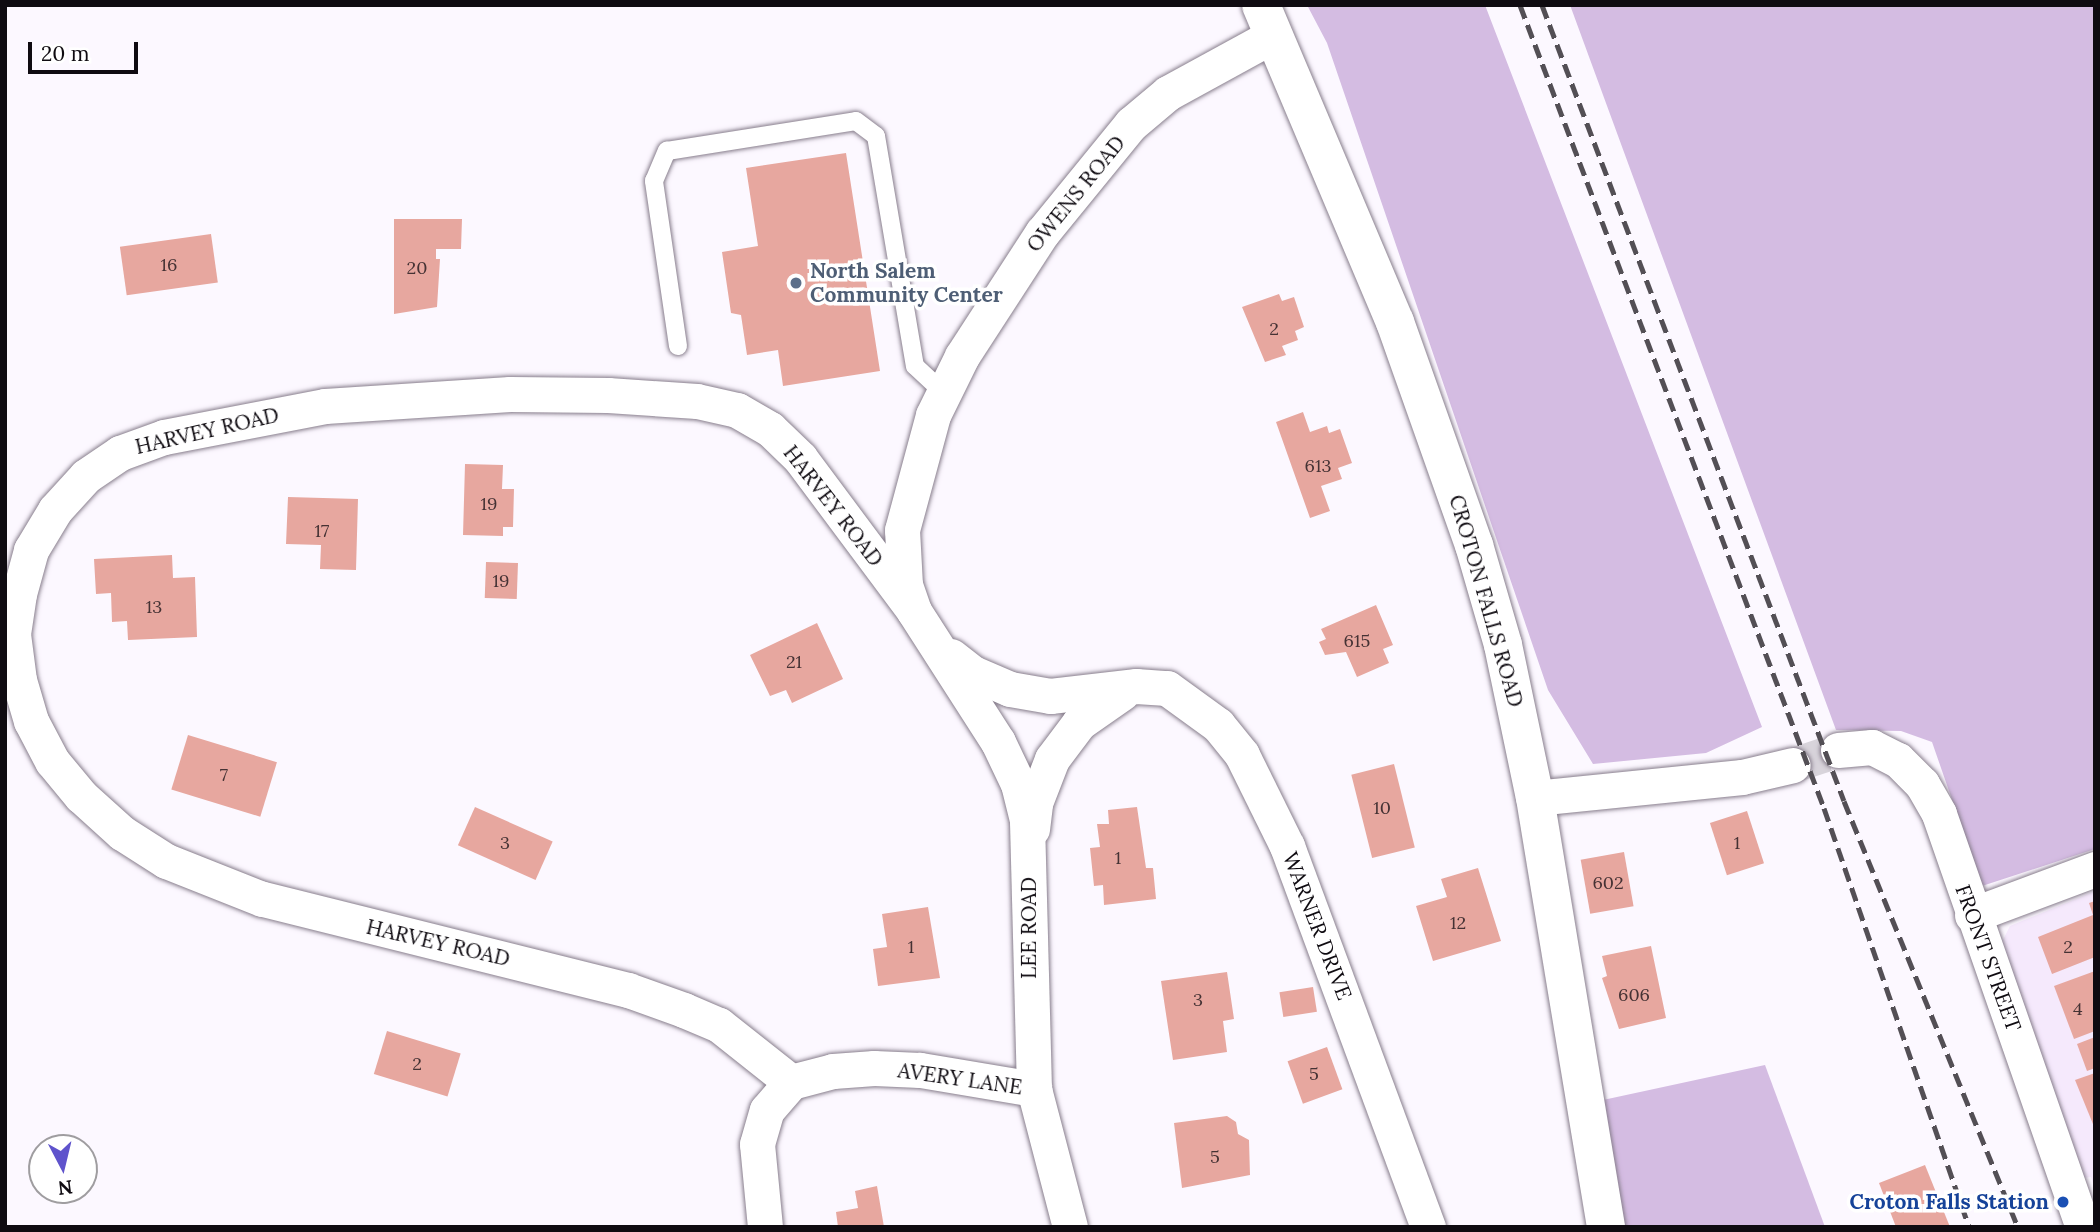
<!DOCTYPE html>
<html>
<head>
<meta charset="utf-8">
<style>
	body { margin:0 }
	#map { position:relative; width:2100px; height:1232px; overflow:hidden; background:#fcf8ff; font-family:Lora,serif }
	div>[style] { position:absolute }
	.built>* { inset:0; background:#f5e9fc }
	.green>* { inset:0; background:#d4bce2 }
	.building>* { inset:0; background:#e7a79f; transform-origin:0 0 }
	.minor-tunnel>* { height:35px; margin-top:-17.5px; transform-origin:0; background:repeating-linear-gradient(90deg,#d8d4db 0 35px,transparent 0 53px) }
	.roads { filter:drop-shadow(0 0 2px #887e8d) drop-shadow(0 0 2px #887e8d) }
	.service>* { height:18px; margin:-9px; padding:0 9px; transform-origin:9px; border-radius:9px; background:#fff }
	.minor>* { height:35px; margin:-17.5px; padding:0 17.5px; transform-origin:17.5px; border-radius:17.5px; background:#fff }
	.secondary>* { height:38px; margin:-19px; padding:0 19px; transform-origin:19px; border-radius:19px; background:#fff }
	.rail>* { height:5px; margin-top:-2.5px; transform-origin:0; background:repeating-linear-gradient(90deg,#534f55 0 14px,transparent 0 21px) }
	.dots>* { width:19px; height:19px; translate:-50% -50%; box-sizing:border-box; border:4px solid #fff; border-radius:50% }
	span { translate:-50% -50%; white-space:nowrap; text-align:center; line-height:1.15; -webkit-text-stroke:7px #fff; paint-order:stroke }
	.number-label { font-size:18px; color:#453234 }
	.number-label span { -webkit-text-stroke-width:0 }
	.street-label { font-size:21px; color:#0f0b11 }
	.service-label { font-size:21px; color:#4e5e75; font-weight:700 }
	.left { translate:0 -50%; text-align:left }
	.transit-label { font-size:21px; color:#164399; font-weight:700 }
	.right { translate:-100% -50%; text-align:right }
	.frame { position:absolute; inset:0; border:7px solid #0f0b11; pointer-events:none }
	.north { position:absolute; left:28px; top:1134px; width:70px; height:70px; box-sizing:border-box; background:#fff; border:2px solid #9f9da0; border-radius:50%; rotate:173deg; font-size:19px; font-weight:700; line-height:28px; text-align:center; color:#0f0b11 }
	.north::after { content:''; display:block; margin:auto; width:24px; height:32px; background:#5f53cc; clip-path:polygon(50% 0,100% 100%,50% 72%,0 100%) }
	.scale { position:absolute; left:28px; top:42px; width:110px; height:32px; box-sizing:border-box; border:4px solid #0f0b11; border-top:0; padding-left:9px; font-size:21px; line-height:24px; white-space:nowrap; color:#0f0b11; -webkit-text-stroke:5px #fff; paint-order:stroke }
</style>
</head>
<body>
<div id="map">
	<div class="built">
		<i style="clip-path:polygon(2095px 891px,2095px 1190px,2091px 1177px,2076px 1179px,1995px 956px,2010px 926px)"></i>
	</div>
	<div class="green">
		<i style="clip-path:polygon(1307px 5px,1485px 5px,1762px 727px,1706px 753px,1593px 764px,1548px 690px,1327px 43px)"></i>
		<i style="clip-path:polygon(1570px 5px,2095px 5px,2095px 849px,1982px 886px,1932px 742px,1901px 731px,1836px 730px)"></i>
		<i style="clip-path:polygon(1765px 1065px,1825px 1227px,1625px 1227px,1603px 1100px)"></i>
	</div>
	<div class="building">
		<i style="clip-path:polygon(846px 153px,880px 371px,783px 386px,778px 350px,747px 355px,741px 315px,731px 313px,722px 252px,758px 246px,746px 168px)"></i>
		<i style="clip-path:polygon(394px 219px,462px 219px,461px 249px,436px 249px,436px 259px,440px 259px,437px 307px,394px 314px)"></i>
		<i style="left:211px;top:234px;width:49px;height:92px;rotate:82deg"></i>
		<i style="clip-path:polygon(1279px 294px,1282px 301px,1294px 297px,1304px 327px,1295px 331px,1298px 340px,1282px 346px,1286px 355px,1265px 362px,1242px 307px)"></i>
		<i style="clip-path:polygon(1303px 412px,1310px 432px,1327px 426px,1329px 433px,1340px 429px,1352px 463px,1338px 468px,1342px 479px,1321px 486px,1330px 511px,1310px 518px,1276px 422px)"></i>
		<i style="clip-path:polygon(465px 464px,503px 465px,502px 489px,514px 489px,513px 527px,503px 527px,503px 536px,463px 535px)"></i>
		<i style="clip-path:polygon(288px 497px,358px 499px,356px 570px,320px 569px,321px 545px,286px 544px)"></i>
		<i style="clip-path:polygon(172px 555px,173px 578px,195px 577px,197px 637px,128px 640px,127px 621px,112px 622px,111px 593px,96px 594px,94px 559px)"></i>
		<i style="left:486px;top:562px;width:32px;height:36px;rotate:2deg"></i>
		<i style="clip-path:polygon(1376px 605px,1393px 645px,1383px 649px,1389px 663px,1357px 677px,1346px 652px,1325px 655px,1319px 642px,1326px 639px,1321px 629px)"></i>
		<i style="clip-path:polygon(817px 623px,843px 679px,792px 703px,786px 690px,770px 696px,750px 655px)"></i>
		<i style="left:188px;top:735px;width:93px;height:57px;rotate:17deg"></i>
		<i style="left:1394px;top:764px;width:86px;height:44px;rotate:76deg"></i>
		<i style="left:475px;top:807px;width:85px;height:42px;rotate:24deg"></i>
		<i style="clip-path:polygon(1137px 807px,1146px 868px,1153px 868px,1156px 899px,1104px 905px,1103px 885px,1094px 886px,1090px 848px,1100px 847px,1097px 824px,1109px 824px,1108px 810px)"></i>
		<i style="left:1747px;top:811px;width:55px;height:39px;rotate:72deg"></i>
		<i style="left:1624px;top:852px;width:55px;height:44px;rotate:80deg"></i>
		<i style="clip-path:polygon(1478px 868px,1501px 941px,1433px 961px,1416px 906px,1447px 897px,1441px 879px)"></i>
		<i style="clip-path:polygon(2095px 901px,2095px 957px,2052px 974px,2038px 937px,2093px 915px,2089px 903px)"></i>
		<i style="clip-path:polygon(928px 907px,940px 978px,878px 986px,873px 949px,887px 947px,882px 914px)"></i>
		<i style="clip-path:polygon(1651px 946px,1666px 1018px,1619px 1029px,1602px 978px,1607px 976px,1602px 956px)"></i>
		<i style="clip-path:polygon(2095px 971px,2095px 1031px,2074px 1039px,2054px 986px)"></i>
		<i style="clip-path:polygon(1227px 972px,1234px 1019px,1223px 1021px,1227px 1052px,1173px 1060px,1161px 981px)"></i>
		<i style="left:1313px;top:987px;width:25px;height:34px;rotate:81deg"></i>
		<i style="left:387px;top:1031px;width:77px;height:45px;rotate:17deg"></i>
		<i style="clip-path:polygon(2095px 1037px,2095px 1068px,2087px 1071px,2077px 1044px)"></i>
		<i style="left:1327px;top:1047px;width:45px;height:42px;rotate:70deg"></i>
		<i style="clip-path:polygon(2095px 1073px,2095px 1129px,2075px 1080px)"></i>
		<i style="clip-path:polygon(1227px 1116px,1236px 1122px,1238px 1134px,1249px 1140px,1250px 1175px,1182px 1188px,1174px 1123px)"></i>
		<i style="clip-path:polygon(1925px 1165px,1950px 1227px,1896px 1227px,1879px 1183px)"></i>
		<i style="clip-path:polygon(877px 1186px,884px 1227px,838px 1227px,836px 1212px,858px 1208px,855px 1191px)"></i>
	</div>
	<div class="minor-tunnel">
		<i style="left:1793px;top:765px;width:47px;rotate:-18.4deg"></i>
	</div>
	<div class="roads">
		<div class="service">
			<i style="left:678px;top:346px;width:167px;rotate:-98.3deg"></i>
			<i style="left:654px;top:181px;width:33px;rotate:-67deg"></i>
			<i style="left:667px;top:151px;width:191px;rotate:-9deg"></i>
			<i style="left:856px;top:121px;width:25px;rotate:37deg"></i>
			<i style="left:876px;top:136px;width:233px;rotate:80.4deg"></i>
			<i style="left:915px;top:366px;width:40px;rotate:43deg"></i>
		</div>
		<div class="minor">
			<i style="left:951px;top:656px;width:28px;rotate:38deg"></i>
			<i style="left:973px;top:673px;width:40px;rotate:23.4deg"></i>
			<i style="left:1010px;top:689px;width:41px;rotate:9.9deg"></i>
			<i style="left:1050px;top:696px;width:87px;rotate:-6.6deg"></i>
			<i style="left:1136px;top:686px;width:31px;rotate:4deg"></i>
			<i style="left:1167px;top:688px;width:63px;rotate:36deg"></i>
			<i style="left:1218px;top:725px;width:38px;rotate:51deg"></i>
			<i style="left:1242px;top:755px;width:102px;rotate:63.7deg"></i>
			<i style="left:1287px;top:846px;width:406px;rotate:69.7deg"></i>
			<i style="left:1838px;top:750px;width:34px;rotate:-5deg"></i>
			<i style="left:1872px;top:747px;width:29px;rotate:27deg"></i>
			<i style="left:1898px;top:760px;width:34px;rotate:45deg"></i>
			<i style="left:1922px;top:784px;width:34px;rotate:60deg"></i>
			<i style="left:1939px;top:814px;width:437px;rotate:70.8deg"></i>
			<i style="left:1535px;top:798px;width:208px;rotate:-5.8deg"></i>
			<i style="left:1742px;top:777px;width:52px;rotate:-13.2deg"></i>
			<i style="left:1032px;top:829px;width:26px;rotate:-83deg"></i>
			<i style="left:1035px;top:803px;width:47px;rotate:-68.9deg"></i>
			<i style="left:1052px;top:759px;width:45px;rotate:-53.1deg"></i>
			<i style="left:1079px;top:723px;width:52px;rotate:-34.9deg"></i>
			<i style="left:1972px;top:915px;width:131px;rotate:-20.5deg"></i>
			<i style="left:791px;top:1082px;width:92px;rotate:-141.6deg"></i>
			<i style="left:719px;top:1025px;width:38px;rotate:-157deg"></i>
			<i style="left:684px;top:1010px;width:59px;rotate:-160.3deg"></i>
			<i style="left:628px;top:990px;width:377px;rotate:-166deg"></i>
			<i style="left:262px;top:899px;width:103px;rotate:-158.4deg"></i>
			<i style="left:166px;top:861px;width:52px;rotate:-147.5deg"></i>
			<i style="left:122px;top:833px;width:55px;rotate:-137.9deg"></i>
			<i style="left:81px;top:796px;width:45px;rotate:-129.6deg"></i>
			<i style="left:52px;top:761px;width:45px;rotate:-117.7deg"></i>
			<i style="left:31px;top:721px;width:43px;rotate:-106.3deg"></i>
			<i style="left:19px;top:680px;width:46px;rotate:-97.4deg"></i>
			<i style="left:13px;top:634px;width:40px;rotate:-81.5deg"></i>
			<i style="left:19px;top:594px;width:46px;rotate:-74.7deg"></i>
			<i style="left:31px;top:550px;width:47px;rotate:-59deg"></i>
			<i style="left:55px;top:510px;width:46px;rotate:-47.6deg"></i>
			<i style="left:86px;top:476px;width:41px;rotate:-34.1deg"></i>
			<i style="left:120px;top:453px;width:47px;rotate:-20deg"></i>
			<i style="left:164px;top:437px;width:164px;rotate:-10.9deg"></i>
			<i style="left:325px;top:406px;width:185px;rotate:-3.7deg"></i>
			<i style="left:510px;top:394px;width:98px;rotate:0.6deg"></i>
			<i style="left:608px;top:395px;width:89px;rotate:3.9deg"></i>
			<i style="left:697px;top:401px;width:41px;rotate:12.7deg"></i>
			<i style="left:737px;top:410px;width:38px;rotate:30deg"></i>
			<i style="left:770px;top:429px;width:42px;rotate:44deg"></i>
			<i style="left:800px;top:458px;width:191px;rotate:53.3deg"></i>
			<i style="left:765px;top:1227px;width:83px;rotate:-95.5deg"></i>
			<i style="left:757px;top:1144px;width:35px;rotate:-74deg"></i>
			<i style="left:767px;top:1110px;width:37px;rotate:-49deg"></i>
			<i style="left:791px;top:1082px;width:43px;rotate:-14.7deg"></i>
			<i style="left:833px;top:1071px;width:41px;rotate:-4.2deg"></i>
			<i style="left:874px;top:1068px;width:46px;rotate:2.5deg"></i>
			<i style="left:920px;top:1070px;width:116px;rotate:9.5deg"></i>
			<i style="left:1070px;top:1227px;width:143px;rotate:-104.6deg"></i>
			<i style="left:1034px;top:1089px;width:269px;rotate:-91.5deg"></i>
			<i style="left:1027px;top:820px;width:37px;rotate:-104deg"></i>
			<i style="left:1018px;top:784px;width:47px;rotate:-115.5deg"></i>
			<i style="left:998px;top:742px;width:156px;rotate:-122.7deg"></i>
			<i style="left:914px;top:611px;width:28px;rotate:-109deg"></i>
			<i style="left:905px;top:585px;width:55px;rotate:-93.1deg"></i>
			<i style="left:902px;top:530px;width:119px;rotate:-74.9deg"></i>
			<i style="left:933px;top:415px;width:66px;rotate:-63.8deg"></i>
			<i style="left:962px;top:356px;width:147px;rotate:-57deg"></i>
			<i style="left:1042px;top:233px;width:141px;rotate:-50.8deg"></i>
			<i style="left:1131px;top:124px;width:48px;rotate:-40deg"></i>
			<i style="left:1168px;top:93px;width:121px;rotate:-28.7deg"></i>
		</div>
		<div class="secondary">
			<i style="left:1261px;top:5px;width:344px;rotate:67.1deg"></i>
			<i style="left:1395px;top:322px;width:237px;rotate:70.5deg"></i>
			<i style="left:1474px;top:545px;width:104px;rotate:73.8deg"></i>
			<i style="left:1503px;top:645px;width:156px;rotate:78.2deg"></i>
			<i style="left:1535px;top:798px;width:435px;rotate:80.6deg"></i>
		</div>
	</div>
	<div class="rail">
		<i style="left:1520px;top:5px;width:859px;rotate:69.26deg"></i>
		<i style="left:1824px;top:808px;width:443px;rotate:70.9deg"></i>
		<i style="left:1542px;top:5px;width:851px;rotate:69.22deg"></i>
		<i style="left:1844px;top:801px;width:460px;rotate:67.8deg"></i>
	</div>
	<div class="dots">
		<i style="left:796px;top:283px;background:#5c6f8a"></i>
		<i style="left:2063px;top:1202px;background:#1a4fb4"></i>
	</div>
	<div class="number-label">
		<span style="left:169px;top:265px">16</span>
		<span style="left:417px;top:268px">20</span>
		<span style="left:1274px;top:329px">2</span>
		<span style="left:1318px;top:466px">613</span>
		<span style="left:489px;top:504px">19</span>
		<span style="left:322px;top:531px">17</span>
		<span style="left:501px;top:581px">19</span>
		<span style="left:154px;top:607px">13</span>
		<span style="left:1357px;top:641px">615</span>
		<span style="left:794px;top:662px">21</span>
		<span style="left:224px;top:775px">7</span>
		<span style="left:1382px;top:808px">10</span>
		<span style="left:505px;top:843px">3</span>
		<span style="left:1737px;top:843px">1</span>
		<span style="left:1118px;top:858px">1</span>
		<span style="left:1608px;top:883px">602</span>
		<span style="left:1458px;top:923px">12</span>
		<span style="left:911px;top:947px">1</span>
		<span style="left:2068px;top:947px">2</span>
		<span style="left:1634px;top:995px">606</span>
		<span style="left:1198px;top:1000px">3</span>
		<span style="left:2078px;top:1009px">4</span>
		<span style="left:417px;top:1064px">2</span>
		<span style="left:1314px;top:1074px">5</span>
		<span style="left:1215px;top:1157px">5</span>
	</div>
	<div class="street-label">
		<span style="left:1076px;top:194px;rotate:-51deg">OWENS ROAD</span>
		<span style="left:207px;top:431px;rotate:-13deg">HARVEY ROAD</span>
		<span style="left:833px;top:506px;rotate:52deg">HARVEY ROAD</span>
		<span style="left:1486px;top:601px;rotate:74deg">CROTON FALLS ROAD</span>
		<span style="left:1317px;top:926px;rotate:69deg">WARNER DRIVE</span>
		<span style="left:1029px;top:928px;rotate:-90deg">LEE ROAD</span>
		<span style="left:438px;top:943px;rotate:13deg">HARVEY ROAD</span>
		<span style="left:1988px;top:958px;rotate:70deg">FRONT STREET</span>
		<span style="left:960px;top:1079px;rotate:8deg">AVERY LANE</span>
	</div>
	<div class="service-label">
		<span class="left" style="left:810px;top:283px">North Salem<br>Community Center</span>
	</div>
	<div class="transit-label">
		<span class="right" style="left:2049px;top:1202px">Croton Falls Station</span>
	</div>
	<div class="frame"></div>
	<div class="north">N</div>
	<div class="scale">20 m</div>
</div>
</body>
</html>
